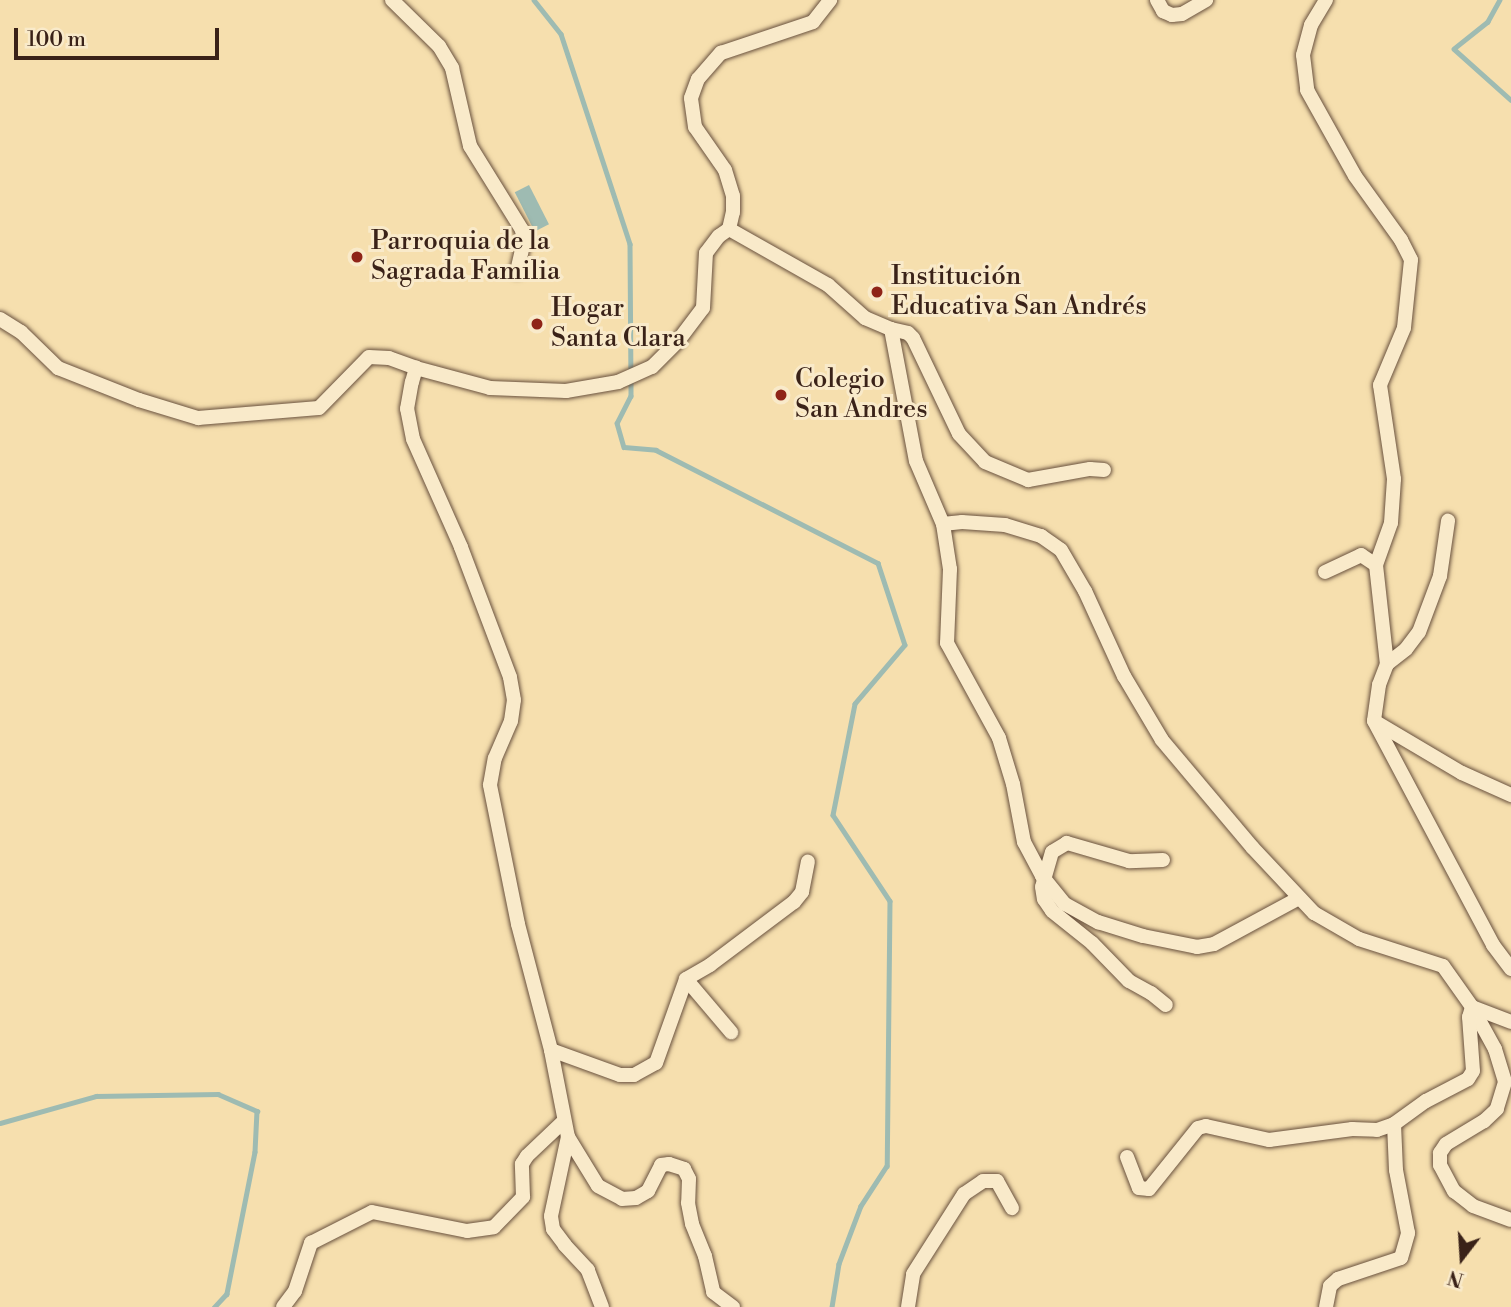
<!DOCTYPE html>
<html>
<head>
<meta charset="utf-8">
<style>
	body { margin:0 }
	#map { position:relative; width:1511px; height:1307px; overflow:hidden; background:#f6dfae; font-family:"Libre Bodoni",serif }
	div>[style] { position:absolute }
	.water>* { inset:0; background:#9ebbb2; transform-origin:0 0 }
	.stream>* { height:4.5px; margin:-2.25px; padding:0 2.25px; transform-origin:2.25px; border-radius:2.25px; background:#9ebbb2 }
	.roads { filter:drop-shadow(0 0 2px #69513e) drop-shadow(0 0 2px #69513e) }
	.minor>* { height:14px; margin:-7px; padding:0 7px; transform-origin:7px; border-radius:7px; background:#f9eaca }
	.dots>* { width:19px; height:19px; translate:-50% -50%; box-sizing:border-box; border:4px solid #f9eaca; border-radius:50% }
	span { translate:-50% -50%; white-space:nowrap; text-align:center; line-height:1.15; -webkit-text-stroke:6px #f9eaca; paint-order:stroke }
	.poi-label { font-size:26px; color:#3a2218 }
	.left { translate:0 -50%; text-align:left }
	.north { position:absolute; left:1427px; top:1223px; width:70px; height:70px; -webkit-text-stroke:5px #f9eaca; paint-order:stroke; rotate:197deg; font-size:19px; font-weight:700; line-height:28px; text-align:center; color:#3a2218 }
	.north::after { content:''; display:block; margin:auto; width:24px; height:32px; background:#3a2218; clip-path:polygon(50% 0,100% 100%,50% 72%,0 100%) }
	.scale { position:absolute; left:14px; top:28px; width:205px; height:32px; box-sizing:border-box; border:4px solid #3a2218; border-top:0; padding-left:9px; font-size:21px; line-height:24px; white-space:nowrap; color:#3a2218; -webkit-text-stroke:5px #f9eaca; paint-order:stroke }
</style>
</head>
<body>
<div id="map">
	<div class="water">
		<i style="left:529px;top:185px;width:44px;height:16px;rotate:63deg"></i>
	</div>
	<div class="stream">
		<i style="left:534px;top:0;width:43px;rotate:51.5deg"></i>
		<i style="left:561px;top:34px;width:221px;rotate:71.8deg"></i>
		<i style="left:630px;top:244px;width:128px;rotate:89.6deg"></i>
		<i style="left:1500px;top:0;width:25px;rotate:119deg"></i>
		<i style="left:1488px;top:22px;width:43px;rotate:141.5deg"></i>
		<i style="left:1454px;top:49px;width:76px;rotate:41.8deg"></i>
		<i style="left:631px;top:381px;width:15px;rotate:90deg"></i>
		<i style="left:631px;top:396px;width:30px;rotate:117deg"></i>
		<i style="left:617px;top:423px;width:25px;rotate:74deg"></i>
		<i style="left:624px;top:447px;width:32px;rotate:5deg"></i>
		<i style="left:656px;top:450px;width:249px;rotate:27deg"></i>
		<i style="left:878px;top:563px;width:86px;rotate:71.8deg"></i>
		<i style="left:905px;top:645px;width:77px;rotate:130.3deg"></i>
		<i style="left:855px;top:704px;width:113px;rotate:101.2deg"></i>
		<i style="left:833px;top:815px;width:103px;rotate:56.5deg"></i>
		<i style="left:890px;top:901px;width:265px;rotate:90.6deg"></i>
		<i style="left:887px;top:1166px;width:48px;rotate:123deg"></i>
		<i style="left:861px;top:1206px;width:62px;rotate:110.8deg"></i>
		<i style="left:839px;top:1264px;width:44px;rotate:99.2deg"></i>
		<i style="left:0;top:1123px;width:100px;rotate:-15.7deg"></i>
		<i style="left:96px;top:1096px;width:122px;rotate:-0.9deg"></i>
		<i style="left:218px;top:1094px;width:43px;rotate:23.6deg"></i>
		<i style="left:257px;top:1111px;width:41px;rotate:92.8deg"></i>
		<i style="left:255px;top:1152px;width:145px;rotate:101.2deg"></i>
		<i style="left:227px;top:1294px;width:18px;rotate:133deg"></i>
	</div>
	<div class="roads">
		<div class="minor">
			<i style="left:392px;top:0;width:66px;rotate:44.4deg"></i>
			<i style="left:439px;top:46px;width:26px;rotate:59deg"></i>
			<i style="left:452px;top:68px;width:80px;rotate:77deg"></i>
			<i style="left:470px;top:146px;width:99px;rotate:58.2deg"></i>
			<i style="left:522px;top:230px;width:11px;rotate:80deg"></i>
			<i style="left:524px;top:241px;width:31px;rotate:103deg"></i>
			<i style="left:1157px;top:0;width:13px;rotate:61deg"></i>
			<i style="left:1163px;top:11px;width:10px;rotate:24deg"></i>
			<i style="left:1172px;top:15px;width:10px;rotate:-6deg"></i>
			<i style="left:1182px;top:14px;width:28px;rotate:-30deg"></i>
			<i style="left:1326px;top:0;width:29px;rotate:121deg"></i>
			<i style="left:1311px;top:25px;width:31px;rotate:105deg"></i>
			<i style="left:1303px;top:55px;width:35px;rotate:83deg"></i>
			<i style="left:1307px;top:90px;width:98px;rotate:60.8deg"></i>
			<i style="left:1355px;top:176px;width:79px;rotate:54.3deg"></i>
			<i style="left:1401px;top:240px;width:22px;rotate:63deg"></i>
			<i style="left:1411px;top:260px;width:68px;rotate:95.9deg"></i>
			<i style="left:1404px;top:328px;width:62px;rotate:112.8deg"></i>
			<i style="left:1380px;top:385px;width:95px;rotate:81.5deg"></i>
			<i style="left:1394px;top:479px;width:44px;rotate:93.9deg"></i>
			<i style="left:1391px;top:523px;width:45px;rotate:109.7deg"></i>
			<i style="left:1376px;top:565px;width:100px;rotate:83.7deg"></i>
			<i style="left:1387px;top:664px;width:22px;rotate:111deg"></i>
			<i style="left:1379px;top:685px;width:36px;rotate:98deg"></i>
			<i style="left:1374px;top:721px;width:254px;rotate:62deg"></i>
			<i style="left:1493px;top:945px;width:30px;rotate:53deg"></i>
			<i style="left:729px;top:229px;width:114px;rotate:29.5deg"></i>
			<i style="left:828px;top:285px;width:50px;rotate:41.7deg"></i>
			<i style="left:865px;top:318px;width:28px;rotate:23deg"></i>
			<i style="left:891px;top:329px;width:134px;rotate:79.3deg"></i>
			<i style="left:916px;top:461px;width:69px;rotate:66.8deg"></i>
			<i style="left:943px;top:524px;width:19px;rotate:-6deg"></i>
			<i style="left:962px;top:522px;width:43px;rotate:4deg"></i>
			<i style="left:1005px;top:525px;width:38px;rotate:17deg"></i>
			<i style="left:1041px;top:536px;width:24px;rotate:35deg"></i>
			<i style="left:1061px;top:550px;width:48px;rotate:59.7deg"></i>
			<i style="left:1085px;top:591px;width:94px;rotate:65.4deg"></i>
			<i style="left:1124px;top:676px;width:74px;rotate:59.3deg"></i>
			<i style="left:1162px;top:740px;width:140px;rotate:49.9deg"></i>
			<i style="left:1252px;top:847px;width:91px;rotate:46.8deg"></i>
			<i style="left:1314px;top:913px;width:52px;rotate:30deg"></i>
			<i style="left:1359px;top:939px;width:88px;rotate:17.8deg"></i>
			<i style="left:1443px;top:966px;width:50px;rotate:54.7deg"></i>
			<i style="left:1472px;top:1007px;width:48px;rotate:61.3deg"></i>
			<i style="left:1495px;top:1049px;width:34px;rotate:73deg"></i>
			<i style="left:1505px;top:1082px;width:28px;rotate:107deg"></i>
			<i style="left:1497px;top:1109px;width:18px;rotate:137deg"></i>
			<i style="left:1484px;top:1121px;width:44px;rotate:148.8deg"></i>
			<i style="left:1446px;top:1144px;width:11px;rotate:124deg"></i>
			<i style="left:1440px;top:1153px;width:12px;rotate:90deg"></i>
			<i style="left:1440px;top:1165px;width:30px;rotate:62deg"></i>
			<i style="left:1454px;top:1191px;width:24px;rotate:38deg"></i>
			<i style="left:1473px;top:1206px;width:40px;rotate:20.2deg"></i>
			<i style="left:0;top:319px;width:25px;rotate:32deg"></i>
			<i style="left:21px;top:332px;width:52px;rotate:44.2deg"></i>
			<i style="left:58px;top:368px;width:87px;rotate:21.6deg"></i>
			<i style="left:139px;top:400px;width:62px;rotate:17deg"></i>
			<i style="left:198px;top:418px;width:121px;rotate:-4.7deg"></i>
			<i style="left:319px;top:408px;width:71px;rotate:-45.6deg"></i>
			<i style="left:369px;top:357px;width:20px;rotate:3deg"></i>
			<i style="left:389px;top:358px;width:29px;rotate:20deg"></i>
			<i style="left:891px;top:329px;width:17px;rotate:13deg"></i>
			<i style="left:908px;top:333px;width:7px;rotate:45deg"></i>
			<i style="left:913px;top:338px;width:106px;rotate:64.4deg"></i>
			<i style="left:959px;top:434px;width:38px;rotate:47deg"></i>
			<i style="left:985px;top:462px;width:47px;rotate:22.7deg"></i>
			<i style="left:1028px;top:480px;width:63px;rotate:-10.1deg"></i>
			<i style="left:1090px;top:469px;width:14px;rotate:4deg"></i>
			<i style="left:943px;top:524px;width:46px;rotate:81.2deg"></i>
			<i style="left:950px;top:569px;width:74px;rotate:92.3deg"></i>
			<i style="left:947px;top:643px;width:108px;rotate:61.3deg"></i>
			<i style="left:999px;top:738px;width:48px;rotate:73.1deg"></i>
			<i style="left:1013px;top:784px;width:59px;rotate:79.3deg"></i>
			<i style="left:1024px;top:842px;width:38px;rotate:62deg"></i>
			<i style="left:1042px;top:876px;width:36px;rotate:51deg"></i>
			<i style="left:1065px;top:904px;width:38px;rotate:29deg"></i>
			<i style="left:1098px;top:922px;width:47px;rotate:17.3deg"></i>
			<i style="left:1143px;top:936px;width:55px;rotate:11.5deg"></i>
			<i style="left:1197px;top:947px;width:17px;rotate:-10deg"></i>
			<i style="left:1214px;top:944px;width:97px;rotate:-28.4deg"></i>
			<i style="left:1325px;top:572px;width:40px;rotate:-25deg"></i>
			<i style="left:1361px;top:555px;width:18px;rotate:34deg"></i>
			<i style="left:1387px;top:664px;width:24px;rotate:-38deg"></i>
			<i style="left:1406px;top:649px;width:21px;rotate:-53deg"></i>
			<i style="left:1419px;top:632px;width:60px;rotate:-69.4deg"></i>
			<i style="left:1440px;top:576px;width:56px;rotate:-81.7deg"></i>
			<i style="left:1374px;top:721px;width:102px;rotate:30.6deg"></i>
			<i style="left:1462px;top:773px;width:54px;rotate:24.2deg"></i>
			<i style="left:1163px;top:860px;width:34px;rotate:178deg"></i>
			<i style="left:1129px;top:861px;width:65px;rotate:-163.8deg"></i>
			<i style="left:1067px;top:843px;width:17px;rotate:149deg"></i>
			<i style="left:1052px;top:852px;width:36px;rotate:106deg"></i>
			<i style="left:1042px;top:887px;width:12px;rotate:81deg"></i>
			<i style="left:1044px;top:899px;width:14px;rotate:56deg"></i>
			<i style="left:1052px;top:911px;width:51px;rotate:38.7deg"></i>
			<i style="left:1092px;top:943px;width:53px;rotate:45.8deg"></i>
			<i style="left:1129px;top:981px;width:25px;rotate:29deg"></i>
			<i style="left:1151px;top:993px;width:19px;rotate:39deg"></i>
			<i style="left:686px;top:979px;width:70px;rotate:49.7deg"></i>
			<i style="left:1472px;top:1007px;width:42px;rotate:21deg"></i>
			<i style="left:551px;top:1050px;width:73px;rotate:19.9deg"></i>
			<i style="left:620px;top:1075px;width:14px"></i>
			<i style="left:634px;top:1075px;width:25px;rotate:-29deg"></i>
			<i style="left:656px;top:1063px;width:89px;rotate:-70.3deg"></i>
			<i style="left:686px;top:979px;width:28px;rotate:-30deg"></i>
			<i style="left:710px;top:965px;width:105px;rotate:-36.9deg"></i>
			<i style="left:794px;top:902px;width:13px;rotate:-51deg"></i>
			<i style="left:802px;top:892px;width:31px;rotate:-79deg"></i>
			<i style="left:568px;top:1137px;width:57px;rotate:58.5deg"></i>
			<i style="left:598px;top:1186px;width:27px;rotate:28deg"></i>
			<i style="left:622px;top:1199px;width:14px;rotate:-4deg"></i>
			<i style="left:636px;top:1198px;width:14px;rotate:-30deg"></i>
			<i style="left:648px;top:1191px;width:29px;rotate:-63deg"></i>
			<i style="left:661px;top:1165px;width:8px;rotate:-7deg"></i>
			<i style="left:669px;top:1164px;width:16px;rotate:18deg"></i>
			<i style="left:684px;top:1169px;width:11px;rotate:63deg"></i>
			<i style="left:689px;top:1179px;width:24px;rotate:92deg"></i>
			<i style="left:688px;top:1203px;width:21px;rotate:79deg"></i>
			<i style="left:692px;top:1224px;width:35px;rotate:68deg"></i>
			<i style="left:705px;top:1256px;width:37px;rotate:77deg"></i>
			<i style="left:713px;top:1292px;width:25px;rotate:37deg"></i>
			<i style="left:1127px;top:1157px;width:33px;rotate:69deg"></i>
			<i style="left:1139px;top:1188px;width:10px;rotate:6deg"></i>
			<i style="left:1149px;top:1189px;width:78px;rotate:-51.2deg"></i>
			<i style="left:1198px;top:1128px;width:8px;rotate:-14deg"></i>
			<i style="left:1206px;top:1126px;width:65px;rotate:12.5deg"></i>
			<i style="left:1269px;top:1140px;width:84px;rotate:-7.5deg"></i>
			<i style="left:1352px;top:1129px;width:25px;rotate:2deg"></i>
			<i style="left:1377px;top:1130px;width:18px;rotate:-19deg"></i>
			<i style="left:283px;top:1307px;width:20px;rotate:-53deg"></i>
			<i style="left:295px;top:1291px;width:51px;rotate:-71.6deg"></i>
			<i style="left:311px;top:1243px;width:68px;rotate:-26.9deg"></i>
			<i style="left:372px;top:1212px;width:97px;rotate:11.3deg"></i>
			<i style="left:467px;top:1231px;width:27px;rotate:-8deg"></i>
			<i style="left:494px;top:1227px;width:42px;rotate:-46deg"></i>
			<i style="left:523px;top:1197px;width:33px;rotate:-92deg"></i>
			<i style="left:522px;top:1164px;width:9px;rotate:-58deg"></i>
			<i style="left:527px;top:1156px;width:51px;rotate:-43.4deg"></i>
			<i style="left:602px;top:1307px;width:40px;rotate:-111deg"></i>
			<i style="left:588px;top:1270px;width:34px;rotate:-133deg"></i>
			<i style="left:565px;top:1245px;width:20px;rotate:-127deg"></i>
			<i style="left:553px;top:1229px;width:13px;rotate:-99deg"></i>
			<i style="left:551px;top:1216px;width:81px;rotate:-77.9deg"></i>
			<i style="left:568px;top:1137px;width:89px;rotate:-101.1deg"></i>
			<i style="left:551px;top:1050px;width:130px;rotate:-104.7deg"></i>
			<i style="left:518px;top:924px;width:142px;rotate:-101.4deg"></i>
			<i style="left:490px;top:785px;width:27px;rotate:-80deg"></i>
			<i style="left:495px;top:758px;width:40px;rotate:-66.6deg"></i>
			<i style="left:511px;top:721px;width:21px;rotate:-82deg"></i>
			<i style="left:514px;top:700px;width:23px;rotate:-100deg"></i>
			<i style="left:510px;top:677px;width:139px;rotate:-110.7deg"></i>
			<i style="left:461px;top:547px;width:118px;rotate:-114deg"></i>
			<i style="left:413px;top:439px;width:31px;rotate:-101deg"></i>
			<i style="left:407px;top:409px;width:27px;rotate:-80deg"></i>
			<i style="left:412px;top:382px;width:15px;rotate:-74deg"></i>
			<i style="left:416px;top:368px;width:77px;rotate:15.1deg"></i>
			<i style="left:490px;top:388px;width:76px;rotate:2.3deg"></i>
			<i style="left:566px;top:391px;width:53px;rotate:-9.8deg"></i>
			<i style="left:618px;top:382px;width:37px;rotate:-24deg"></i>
			<i style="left:652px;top:367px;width:37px;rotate:-45deg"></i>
			<i style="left:678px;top:341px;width:41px;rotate:-52.9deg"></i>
			<i style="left:703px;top:308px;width:55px;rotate:-86.9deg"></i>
			<i style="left:706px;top:253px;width:21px;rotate:-53deg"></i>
			<i style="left:719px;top:236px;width:12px;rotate:-35deg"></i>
			<i style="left:729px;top:229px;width:17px;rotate:-77deg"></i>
			<i style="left:733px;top:212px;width:16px;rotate:-90deg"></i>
			<i style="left:733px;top:196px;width:27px;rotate:-107deg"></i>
			<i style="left:725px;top:170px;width:52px;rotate:-124.9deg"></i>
			<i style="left:695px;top:127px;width:29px;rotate:-98deg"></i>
			<i style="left:691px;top:98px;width:20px;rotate:-70deg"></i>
			<i style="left:698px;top:79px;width:35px;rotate:-49deg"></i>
			<i style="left:721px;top:53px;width:97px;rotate:-18.6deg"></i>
			<i style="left:813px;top:22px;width:28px;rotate:-52deg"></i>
			<i style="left:908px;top:1307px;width:33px;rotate:-81deg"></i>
			<i style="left:913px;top:1274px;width:95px;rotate:-57.5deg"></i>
			<i style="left:964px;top:1194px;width:23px;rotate:-34deg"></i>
			<i style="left:983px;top:1181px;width:14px"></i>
			<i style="left:997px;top:1181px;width:31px;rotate:61deg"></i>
			<i style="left:1326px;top:1307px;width:21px;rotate:-79deg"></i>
			<i style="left:1330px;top:1286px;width:11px;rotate:-41deg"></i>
			<i style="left:1338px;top:1279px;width:66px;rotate:-18.4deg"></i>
			<i style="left:1401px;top:1258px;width:26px;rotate:-74deg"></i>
			<i style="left:1408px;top:1233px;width:64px;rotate:-100.8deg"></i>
			<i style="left:1396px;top:1170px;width:46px;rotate:-92.5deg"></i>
			<i style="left:1394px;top:1124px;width:39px;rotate:-36deg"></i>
			<i style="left:1426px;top:1101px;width:47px;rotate:-27.6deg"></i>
			<i style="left:1468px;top:1079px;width:9px;rotate:-58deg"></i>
			<i style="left:1473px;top:1071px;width:54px;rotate:-94.2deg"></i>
			<i style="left:1469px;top:1017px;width:10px;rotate:-73deg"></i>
		</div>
	</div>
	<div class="dots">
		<i style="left:357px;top:257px;background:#8f2418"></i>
		<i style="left:877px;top:292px;background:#8f2418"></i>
		<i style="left:537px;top:324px;background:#8f2418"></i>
		<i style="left:781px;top:395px;background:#8f2418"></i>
	</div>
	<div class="poi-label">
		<span class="left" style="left:371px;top:257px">Parroquia de la<br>Sagrada Familia</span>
		<span class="left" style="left:891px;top:292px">Institución<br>Educativa San Andrés</span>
		<span class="left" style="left:551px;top:324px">Hogar<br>Santa Clara</span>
		<span class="left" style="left:795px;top:395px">Colegio<br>San Andres</span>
	</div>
	<div class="north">N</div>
	<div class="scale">100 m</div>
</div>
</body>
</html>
